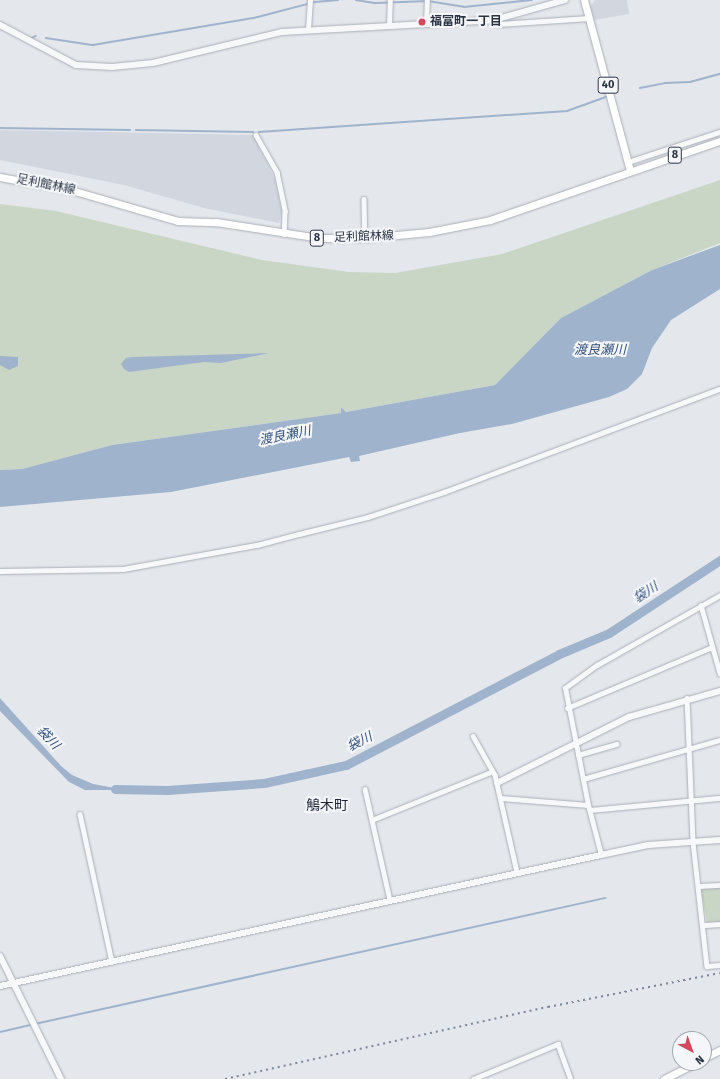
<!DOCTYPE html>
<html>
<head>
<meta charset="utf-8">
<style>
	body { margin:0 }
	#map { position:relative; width:720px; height:1079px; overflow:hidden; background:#e4e7ec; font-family:"Fira Sans","Noto Sans JP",sans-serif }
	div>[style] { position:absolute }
	.built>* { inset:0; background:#d2d6de }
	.green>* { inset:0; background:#c9d6c5 }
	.water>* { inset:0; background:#9fb4cc }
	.stream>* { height:1.5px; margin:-0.75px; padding:0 0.75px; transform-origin:0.75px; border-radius:0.75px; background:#9fb4cc }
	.river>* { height:9px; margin:-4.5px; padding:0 4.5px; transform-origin:4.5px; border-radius:4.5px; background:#9fb4cc }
	.roads { filter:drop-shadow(0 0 1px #a9aeb7) drop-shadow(0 0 1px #a9aeb7) }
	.minor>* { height:4.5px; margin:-2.25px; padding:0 2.25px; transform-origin:2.25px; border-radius:2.25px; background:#f7f8fa }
	.tertiary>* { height:6px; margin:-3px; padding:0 3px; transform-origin:3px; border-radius:3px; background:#f7f8fa }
	.primary>* { height:7px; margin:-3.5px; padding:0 3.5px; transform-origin:3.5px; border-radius:3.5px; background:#fff }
	.rail>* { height:1.5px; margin-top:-0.75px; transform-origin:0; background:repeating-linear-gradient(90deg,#7d8696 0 2px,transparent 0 6px) }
	.dots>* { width:11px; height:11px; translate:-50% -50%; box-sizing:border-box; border:2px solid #f4f6f9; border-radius:50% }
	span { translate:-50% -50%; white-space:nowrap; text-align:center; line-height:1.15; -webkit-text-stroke:4px #f4f6f9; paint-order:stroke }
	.shield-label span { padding:1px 3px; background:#f4f6f9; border:1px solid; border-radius:3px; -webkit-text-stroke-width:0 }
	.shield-label { font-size:11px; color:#2b3445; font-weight:700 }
	.poi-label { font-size:12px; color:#2b3445; font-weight:700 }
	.left { translate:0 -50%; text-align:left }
	.street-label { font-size:12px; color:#2b3445 }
	.water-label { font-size:13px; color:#34527a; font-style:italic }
	.quarter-label { font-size:14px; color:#1d2536 }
	.north { position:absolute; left:672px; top:1031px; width:40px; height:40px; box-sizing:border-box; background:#f4f6f9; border:1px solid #a4a8b1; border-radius:50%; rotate:139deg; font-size:11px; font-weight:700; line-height:16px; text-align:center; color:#2b3445 }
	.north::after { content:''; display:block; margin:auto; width:14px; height:18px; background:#d1495b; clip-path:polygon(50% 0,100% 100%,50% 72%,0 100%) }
</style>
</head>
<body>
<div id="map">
	<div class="built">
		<i style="clip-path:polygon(595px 0,627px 0,629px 14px,594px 20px,590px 7px)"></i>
		<i style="clip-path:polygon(0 130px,253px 135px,275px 179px,282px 212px,279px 223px,204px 208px,124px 185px,0 160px)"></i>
	</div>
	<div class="green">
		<i style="clip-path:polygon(720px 180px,720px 243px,652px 270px,561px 318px,495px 385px,346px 412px,341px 407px,341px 413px,112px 445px,22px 469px,0 470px,0 204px,56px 211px,262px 260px,349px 272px,395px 273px,502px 254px)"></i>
		<i style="clip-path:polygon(720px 887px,720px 922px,707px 922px,701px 891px,703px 888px)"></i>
	</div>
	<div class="water">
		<i style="clip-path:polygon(720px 245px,720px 289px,671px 320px,652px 348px,642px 374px,627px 389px,609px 397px,512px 424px,460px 433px,359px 456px,360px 461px,351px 462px,349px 457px,171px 492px,0 507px,0 470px,22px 469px,112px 445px,341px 413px,341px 407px,346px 412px,495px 385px,561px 318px,652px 270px)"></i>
		<i style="clip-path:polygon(269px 353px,221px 363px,204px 362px,129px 372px,124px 369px,121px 364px,126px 358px,133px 357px)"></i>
		<i style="clip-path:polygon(0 356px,18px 357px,18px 366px,9px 370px,0 365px)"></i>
		<i style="clip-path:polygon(0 698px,61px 766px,72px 775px,93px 784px,126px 790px,85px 790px,69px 782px,0 711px)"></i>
	</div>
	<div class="stream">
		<i style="left:356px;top:0;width:20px;rotate:9deg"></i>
		<i style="left:376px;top:3px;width:52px;rotate:-2.2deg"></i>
		<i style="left:428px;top:1px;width:36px;rotate:9deg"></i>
		<i style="left:464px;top:7px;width:68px;rotate:-5.9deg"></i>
		<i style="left:32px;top:38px;width:4px;rotate:-27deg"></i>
		<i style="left:46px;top:38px;width:48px;rotate:8.5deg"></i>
		<i style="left:93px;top:45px;width:167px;rotate:-9.6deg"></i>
		<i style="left:258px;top:17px;width:59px;rotate:-14.7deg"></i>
		<i style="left:315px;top:2px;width:23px;rotate:-5deg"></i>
		<i style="left:640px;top:88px;width:25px;rotate:-11deg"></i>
		<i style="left:665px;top:83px;width:25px;rotate:-2deg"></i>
		<i style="left:690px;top:82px;width:31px;rotate:-15deg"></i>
		<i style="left:0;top:128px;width:130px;rotate:0.9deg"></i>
		<i style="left:136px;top:130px;width:117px;rotate:1deg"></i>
		<i style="left:259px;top:132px;width:309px;rotate:-3.9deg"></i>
		<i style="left:567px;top:111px;width:41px;rotate:-19.7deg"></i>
		<i style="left:35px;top:1024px;width:584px;rotate:-12.46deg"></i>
		<i style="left:0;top:1032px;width:32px;rotate:-13deg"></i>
	</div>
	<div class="river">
		<i style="left:115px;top:789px;width:52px;rotate:1.1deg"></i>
		<i style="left:167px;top:790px;width:97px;rotate:-4.1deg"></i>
		<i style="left:264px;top:783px;width:84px;rotate:-12.4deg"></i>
		<i style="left:346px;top:765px;width:240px;rotate:-27.5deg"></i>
		<i style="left:559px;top:654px;width:54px;rotate:-22.8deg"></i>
		<i style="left:609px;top:633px;width:133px;rotate:-33.3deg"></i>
	</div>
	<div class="roads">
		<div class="minor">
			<i style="left:494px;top:20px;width:6px;rotate:39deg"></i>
			<i style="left:499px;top:24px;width:90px;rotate:-3.8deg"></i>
			<i style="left:426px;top:24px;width:24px;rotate:-88deg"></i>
			<i style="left:389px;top:25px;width:25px;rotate:-88deg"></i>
			<i style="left:308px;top:29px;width:29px;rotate:-86deg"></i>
			<i style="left:256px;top:135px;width:43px;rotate:60.4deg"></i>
			<i style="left:277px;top:172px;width:40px;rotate:78deg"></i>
			<i style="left:285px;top:211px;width:23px;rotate:92deg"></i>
			<i style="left:628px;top:162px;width:97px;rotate:-18.1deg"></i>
			<i style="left:364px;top:199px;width:39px;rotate:89deg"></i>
			<i style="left:0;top:571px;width:123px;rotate:-0.9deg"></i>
			<i style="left:123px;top:569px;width:136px;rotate:-10.2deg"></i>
			<i style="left:257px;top:545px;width:43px;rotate:-14.7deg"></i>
			<i style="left:299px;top:534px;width:71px;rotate:-13.8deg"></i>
			<i style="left:368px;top:517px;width:80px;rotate:-18.2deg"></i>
			<i style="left:444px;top:492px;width:295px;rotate:-20.5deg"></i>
			<i style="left:701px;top:605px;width:71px;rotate:74.4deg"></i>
			<i style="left:687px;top:698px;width:144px;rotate:87.6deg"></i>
			<i style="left:693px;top:842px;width:125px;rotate:83.6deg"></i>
			<i style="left:707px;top:966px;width:13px;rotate:-4deg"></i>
			<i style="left:567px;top:708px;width:157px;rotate:-22.8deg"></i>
			<i style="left:473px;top:736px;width:45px;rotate:60.6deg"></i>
			<i style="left:495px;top:775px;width:99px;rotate:77.2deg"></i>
			<i style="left:578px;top:755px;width:40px;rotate:-16deg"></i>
			<i style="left:583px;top:779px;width:142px;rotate:-15.9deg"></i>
			<i style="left:365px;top:789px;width:114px;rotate:77.3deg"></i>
			<i style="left:501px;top:798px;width:87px;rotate:4.6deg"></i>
			<i style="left:590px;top:810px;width:131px;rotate:-5.3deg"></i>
			<i style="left:80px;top:814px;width:151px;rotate:77.8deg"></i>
			<i style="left:374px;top:819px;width:126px;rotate:-21.9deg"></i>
			<i style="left:601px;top:855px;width:52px;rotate:-104.6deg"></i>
			<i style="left:588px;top:805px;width:119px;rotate:-101.1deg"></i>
			<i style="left:565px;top:688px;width:39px;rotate:-36deg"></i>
			<i style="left:597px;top:665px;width:142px;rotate:-29.6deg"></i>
			<i style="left:699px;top:886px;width:21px;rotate:-3deg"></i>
			<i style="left:705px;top:925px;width:15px;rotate:-4deg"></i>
			<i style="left:473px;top:1079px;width:92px;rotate:-22.4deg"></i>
			<i style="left:558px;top:1044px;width:37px;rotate:70deg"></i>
		</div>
		<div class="tertiary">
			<i style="left:0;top:25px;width:86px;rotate:27.8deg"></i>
			<i style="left:76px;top:65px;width:36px;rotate:3deg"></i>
			<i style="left:112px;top:67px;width:41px;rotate:-5.6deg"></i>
			<i style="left:153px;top:63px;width:133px;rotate:-13.5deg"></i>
			<i style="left:282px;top:32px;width:212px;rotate:-3.2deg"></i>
			<i style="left:494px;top:20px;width:74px;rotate:-15.7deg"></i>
			<i style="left:497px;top:783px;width:148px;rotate:-26.6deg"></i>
			<i style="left:629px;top:717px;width:95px;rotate:-15.9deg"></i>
			<i style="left:0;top:956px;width:137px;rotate:63.6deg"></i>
			<i style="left:0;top:986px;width:615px;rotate:-12.3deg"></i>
			<i style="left:601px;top:855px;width:48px;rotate:-12deg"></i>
			<i style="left:648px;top:845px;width:72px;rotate:-4deg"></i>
		</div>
		<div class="primary">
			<i style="left:584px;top:0;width:177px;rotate:74.9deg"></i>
			<i style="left:0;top:177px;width:72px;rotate:10.4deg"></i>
			<i style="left:71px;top:190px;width:111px;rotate:16.2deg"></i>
			<i style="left:178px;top:221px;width:38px;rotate:2deg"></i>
			<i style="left:216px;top:222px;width:104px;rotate:8.8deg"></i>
			<i style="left:319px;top:238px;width:46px"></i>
			<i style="left:365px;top:238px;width:64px;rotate:-5.4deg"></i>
			<i style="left:429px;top:232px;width:62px;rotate:-11.1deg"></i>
			<i style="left:490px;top:220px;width:243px;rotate:-19deg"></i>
			<i style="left:704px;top:1058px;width:18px;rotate:-27deg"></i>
			<i style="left:664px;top:1079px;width:35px;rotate:-27deg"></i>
		</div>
	</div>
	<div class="rail">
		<i style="left:225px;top:1079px;width:331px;rotate:-12.6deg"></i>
		<i style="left:548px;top:1007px;width:175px;rotate:-11.2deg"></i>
	</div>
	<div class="dots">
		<i style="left:422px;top:22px;background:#d1495b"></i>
	</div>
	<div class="shield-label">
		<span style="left:608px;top:85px">40</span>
		<span style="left:675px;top:155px">8</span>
		<span style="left:317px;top:238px">8</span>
	</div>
	<div class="poi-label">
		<span class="left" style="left:430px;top:22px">福富町一丁目</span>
	</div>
	<div class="street-label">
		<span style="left:46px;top:185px;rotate:11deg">足利館林線</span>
		<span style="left:364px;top:237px;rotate:-2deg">足利館林線</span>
	</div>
	<div class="water-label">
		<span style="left:600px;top:350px">渡良瀬川</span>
		<span style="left:285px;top:436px;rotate:-11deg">渡良瀬川</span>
		<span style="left:646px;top:593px;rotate:-33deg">袋川</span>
		<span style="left:48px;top:738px;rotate:47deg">袋川</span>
		<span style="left:360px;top:742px;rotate:-27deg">袋川</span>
	</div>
	<div class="quarter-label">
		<span style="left:327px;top:806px">鵤木町</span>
	</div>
	<div class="north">N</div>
</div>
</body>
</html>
